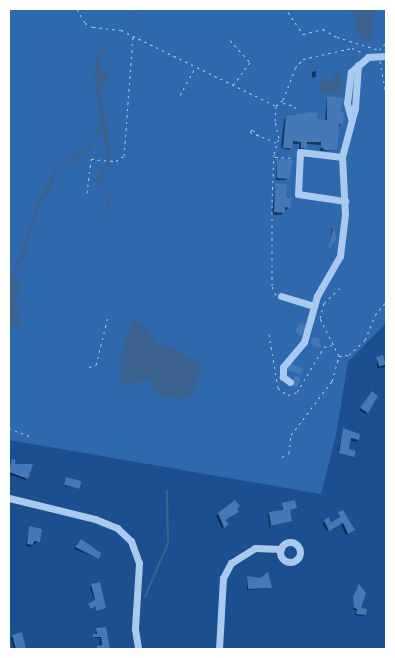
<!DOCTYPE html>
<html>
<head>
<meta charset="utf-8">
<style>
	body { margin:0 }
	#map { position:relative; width:395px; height:658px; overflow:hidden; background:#1b4f8f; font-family:"Space Grotesk",sans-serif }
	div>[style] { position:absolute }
	.green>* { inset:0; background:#2e69ad }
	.water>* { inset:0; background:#3c6290 }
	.shadow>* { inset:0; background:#0007; transform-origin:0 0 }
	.stream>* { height:2px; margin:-1px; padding:0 1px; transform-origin:1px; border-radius:1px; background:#3c6290 }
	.building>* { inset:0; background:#4478b7; transform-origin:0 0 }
	.path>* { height:1px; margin-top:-0.5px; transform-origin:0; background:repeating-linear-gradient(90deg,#a9c9ee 0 2.5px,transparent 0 6.5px) }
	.minor>* { height:7px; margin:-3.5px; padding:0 3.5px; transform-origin:3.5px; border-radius:3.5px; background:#a9c9ee }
	.minor>.ring { margin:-3.5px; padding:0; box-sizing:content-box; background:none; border:7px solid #a9c9ee; border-radius:50% }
	span { translate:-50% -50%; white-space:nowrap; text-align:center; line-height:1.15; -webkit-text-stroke:4px #1b4f8f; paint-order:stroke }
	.frame { position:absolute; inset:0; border:10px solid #fff; pointer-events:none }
</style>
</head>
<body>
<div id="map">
	<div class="green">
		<i style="clip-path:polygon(9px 9px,386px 9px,386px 323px,348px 362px,336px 435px,321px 494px,9px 440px)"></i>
	</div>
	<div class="water">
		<i style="clip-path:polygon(135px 9px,139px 9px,118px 31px,99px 59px,100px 67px,109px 75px,100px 90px,108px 131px,110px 166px,102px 177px,102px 184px,113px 211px,109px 209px,100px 180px,94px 179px,107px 166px,103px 127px,89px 150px,57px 171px,50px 190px,41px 202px,25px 254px,12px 276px,21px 286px,15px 301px,21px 322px,18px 326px,9px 326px,9px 276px,22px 253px,38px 202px,54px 170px,85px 149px,94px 139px,101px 121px,94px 81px,96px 58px)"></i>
		<i style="clip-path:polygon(343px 9px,375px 9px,371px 40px,362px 42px,357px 32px,355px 11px)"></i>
		<i style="clip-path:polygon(334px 72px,342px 73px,341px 93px,320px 93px,321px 78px,333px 81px)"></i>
		<i style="clip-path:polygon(134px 320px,141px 323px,159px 346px,172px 347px,200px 364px,202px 368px,194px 391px,184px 399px,157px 396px,148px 379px,125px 387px,120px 379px,119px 365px,127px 333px)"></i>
	</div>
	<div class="shadow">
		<i style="clip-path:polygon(316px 71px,316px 77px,312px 78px,312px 72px)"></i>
		<i style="clip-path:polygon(327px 98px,338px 112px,342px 124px,338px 127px,336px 150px,320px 151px,321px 145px,306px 144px,303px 150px,299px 150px,299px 144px,292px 144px,289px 150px,281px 148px,284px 120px,286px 117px,325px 121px)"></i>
		<i style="clip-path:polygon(277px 161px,288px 178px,286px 180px,276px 180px)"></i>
		<i style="clip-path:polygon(275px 184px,289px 207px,281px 215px,272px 215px)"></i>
		<i style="clip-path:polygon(332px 228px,335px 228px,333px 246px,328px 250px)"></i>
		<i style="clip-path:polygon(377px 358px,386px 360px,386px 367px,377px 368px)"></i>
		<i style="clip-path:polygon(370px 395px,367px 412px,366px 414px,359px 410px)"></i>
		<i style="clip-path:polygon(344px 430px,359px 435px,356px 442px,349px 440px,347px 450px,353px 455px,338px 451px)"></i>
		<i style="clip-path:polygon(12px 461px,27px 478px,25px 480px,9px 474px)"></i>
		<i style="left:65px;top:480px;width:14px;height:6px;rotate:8deg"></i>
		<i style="clip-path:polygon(235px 502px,224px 520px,227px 524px,222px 528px,216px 516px)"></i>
		<i style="clip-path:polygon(283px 504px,296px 507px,289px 511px,291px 520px,270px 527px,268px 515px,281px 512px)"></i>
		<i style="clip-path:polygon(339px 514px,351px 532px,346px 535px,341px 524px,327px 531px,322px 523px,339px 519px)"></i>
		<i style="clip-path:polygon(29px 528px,38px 541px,30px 547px,26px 546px)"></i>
		<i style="clip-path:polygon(78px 542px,84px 542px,98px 558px,74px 549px)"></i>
		<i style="clip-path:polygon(267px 574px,270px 588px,247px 590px,247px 578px,260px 579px)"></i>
		<i style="clip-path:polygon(99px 584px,105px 608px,96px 611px,94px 605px,88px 606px,95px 602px,90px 587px)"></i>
		<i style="clip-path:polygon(357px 589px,360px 609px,365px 615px,363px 616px,355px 615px,356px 610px,353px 610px)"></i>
		<i style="clip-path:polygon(105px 629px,108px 649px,99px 649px,100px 638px,93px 638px,97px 630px)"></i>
		<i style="clip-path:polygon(21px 634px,26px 649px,14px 649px,11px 638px)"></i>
	</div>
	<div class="stream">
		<i style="left:161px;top:342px;width:6px;rotate:81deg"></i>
		<i style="left:145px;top:597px;width:59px;rotate:-66.9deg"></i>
		<i style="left:168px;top:543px;width:52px;rotate:-91.1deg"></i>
	</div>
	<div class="building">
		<i style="clip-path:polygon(327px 96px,344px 98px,340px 111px,344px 113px,343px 125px,339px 124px,337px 150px,325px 150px,321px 147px,321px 142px,307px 142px,307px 148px,301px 148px,301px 142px,293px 141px,293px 148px,283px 148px,286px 116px,312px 112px,318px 113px,317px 119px,327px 120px)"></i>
		<i style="clip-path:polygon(277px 159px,293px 160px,289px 179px,277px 178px)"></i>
		<i style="clip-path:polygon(275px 183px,287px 184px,286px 198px,291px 198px,290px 208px,285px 207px,285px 213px,274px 212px)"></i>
		<i style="clip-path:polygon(334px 225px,336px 239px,330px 250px,328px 248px)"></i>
		<i style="clip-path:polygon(300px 323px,307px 325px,301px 336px,295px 332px)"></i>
		<i style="clip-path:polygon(312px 338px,319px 338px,321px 348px,311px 344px)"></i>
		<i style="left:383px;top:355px;width:10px;height:7px;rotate:73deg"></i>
		<i style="clip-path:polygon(290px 363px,303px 369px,301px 374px,286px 370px)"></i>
		<i style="left:295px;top:376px;width:6px;height:10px;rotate:18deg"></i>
		<i style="clip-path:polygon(372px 391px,378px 396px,368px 413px,360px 408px)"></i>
		<i style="clip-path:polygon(343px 428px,360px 434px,359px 440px,351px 438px,349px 449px,356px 451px,354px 457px,339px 453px)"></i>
		<i style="clip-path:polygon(12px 459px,16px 460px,15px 464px,33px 464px,28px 479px,9px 472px)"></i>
		<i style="left:66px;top:477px;width:16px;height:8px;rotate:15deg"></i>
		<i style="clip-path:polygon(235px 500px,240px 506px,237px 509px,239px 512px,225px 520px,229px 524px,224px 528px,218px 513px)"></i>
		<i style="clip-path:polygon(295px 500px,297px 508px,290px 510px,292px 521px,271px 526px,269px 512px,283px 510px,282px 503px)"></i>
		<i style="clip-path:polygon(343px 510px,355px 530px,348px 534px,343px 523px,329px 531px,324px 520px,329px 517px,331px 522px,340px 517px,338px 512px)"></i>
		<i style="clip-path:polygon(29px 526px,42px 529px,40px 542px,34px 541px,33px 545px,27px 544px)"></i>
		<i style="clip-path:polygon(81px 539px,101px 553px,99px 559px,75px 547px)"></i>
		<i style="clip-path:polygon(268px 572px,272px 588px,248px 589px,247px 576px,260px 578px)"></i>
		<i style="clip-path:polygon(100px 582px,106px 608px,96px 611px,95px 606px,91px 609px,88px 604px,95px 600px,91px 584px)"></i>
		<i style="clip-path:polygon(359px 584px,366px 593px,361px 608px,367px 609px,366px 615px,356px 614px,357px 609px,354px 608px,353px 597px)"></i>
		<i style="clip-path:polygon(106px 627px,110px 649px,97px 649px,97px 646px,102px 645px,101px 637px,93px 637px,93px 634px,97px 634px,96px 628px)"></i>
		<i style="clip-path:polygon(22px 632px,26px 649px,16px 649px,12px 635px)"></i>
	</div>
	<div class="path">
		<i style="left:77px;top:9px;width:16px;rotate:60deg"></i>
		<i style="left:85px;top:23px;width:9px;rotate:27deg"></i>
		<i style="left:93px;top:27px;width:28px;rotate:6deg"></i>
		<i style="left:121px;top:30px;width:173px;rotate:26.1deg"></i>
		<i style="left:288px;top:12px;width:27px;rotate:56deg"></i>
		<i style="left:303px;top:34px;width:21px;rotate:-14deg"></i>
		<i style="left:323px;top:29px;width:16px;rotate:30deg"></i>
		<i style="left:337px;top:37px;width:44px;rotate:17.2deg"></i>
		<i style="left:379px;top:50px;width:10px;rotate:-45deg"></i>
		<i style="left:230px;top:40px;width:30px;rotate:48deg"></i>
		<i style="left:250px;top:62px;width:29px;rotate:126deg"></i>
		<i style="left:380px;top:61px;width:36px;rotate:80deg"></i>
		<i style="left:180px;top:95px;width:31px;rotate:-61deg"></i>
		<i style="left:283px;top:103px;width:12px;rotate:14deg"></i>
		<i style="left:295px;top:106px;width:5px;rotate:90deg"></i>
		<i style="left:259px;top:136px;width:10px;rotate:-135deg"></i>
		<i style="left:252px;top:129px;width:4px;rotate:124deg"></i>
		<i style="left:250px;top:132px;width:29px;rotate:22deg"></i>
		<i style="left:275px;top:157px;width:19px;rotate:3deg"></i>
		<i style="left:87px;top:193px;width:34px;rotate:-83deg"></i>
		<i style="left:91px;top:159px;width:25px;rotate:5deg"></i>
		<i style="left:116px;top:161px;width:9px;rotate:-32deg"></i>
		<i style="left:124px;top:156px;width:121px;rotate:-85.7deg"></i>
		<i style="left:276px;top:295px;width:10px;rotate:-114deg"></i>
		<i style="left:272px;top:286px;width:84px;rotate:-90deg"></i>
		<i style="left:272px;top:202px;width:48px;rotate:-87.6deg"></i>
		<i style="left:274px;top:154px;width:17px;rotate:-73deg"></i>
		<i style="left:279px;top:138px;width:17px;rotate:-103deg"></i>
		<i style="left:275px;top:121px;width:15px;rotate:-86deg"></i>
		<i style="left:276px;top:106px;width:9px;rotate:-41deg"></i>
		<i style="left:283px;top:100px;width:34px;rotate:-69deg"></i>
		<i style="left:295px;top:68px;width:12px;rotate:-48deg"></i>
		<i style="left:303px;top:59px;width:50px;rotate:-12.7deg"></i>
		<i style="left:352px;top:48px;width:13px;rotate:23deg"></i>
		<i style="left:269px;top:334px;width:55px;rotate:80.5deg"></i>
		<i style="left:278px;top:388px;width:12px;rotate:35deg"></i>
		<i style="left:288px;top:395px;width:9px;rotate:-18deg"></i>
		<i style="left:297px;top:392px;width:52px;rotate:-59deg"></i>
		<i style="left:324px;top:347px;width:8px;rotate:-14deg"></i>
		<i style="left:339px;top:356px;width:10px;rotate:-6deg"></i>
		<i style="left:349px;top:355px;width:22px;rotate:-43deg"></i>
		<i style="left:365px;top:340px;width:27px;rotate:-68deg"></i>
		<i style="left:375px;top:315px;width:17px;rotate:-50deg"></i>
		<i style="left:89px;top:367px;width:7px;rotate:-16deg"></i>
		<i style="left:96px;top:365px;width:49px;rotate:-76deg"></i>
		<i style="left:9px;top:428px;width:22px;rotate:22deg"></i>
		<i style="left:282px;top:457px;width:8px;rotate:-30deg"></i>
		<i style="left:289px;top:453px;width:18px;rotate:-84deg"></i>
		<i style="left:291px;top:435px;width:68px;rotate:-52.8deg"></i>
		<i style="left:332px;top:381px;width:26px;rotate:-74deg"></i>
		<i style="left:339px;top:356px;width:42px;rotate:-116.6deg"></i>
		<i style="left:320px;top:318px;width:16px;rotate:-75deg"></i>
		<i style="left:324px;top:303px;width:25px;rotate:-43deg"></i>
	</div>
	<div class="minor">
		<i style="left:351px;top:118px;width:16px;rotate:-105deg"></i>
		<i style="left:347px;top:103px;width:31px;rotate:-83deg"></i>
		<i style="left:351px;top:72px;width:23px;rotate:-41deg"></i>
		<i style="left:368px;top:57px;width:18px;rotate:-3deg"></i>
		<i style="left:342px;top:157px;width:42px;rotate:-173.2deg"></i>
		<i style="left:300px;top:152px;width:42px;rotate:92.7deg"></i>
		<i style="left:298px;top:194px;width:48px;rotate:8.5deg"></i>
		<i style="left:281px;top:296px;width:34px;rotate:17deg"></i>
		<i style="left:290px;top:382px;width:9px;rotate:-144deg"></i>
		<i style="left:283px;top:377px;width:10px;rotate:-90deg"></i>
		<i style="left:283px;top:367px;width:33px;rotate:-50deg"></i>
		<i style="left:304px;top:342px;width:48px;rotate:-74.2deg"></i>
		<i style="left:317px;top:296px;width:46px;rotate:-60.1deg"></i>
		<i style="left:340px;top:256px;width:42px;rotate:-83.2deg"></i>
		<i style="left:345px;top:214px;width:57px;rotate:-93deg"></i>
		<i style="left:342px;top:157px;width:51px;rotate:-75.1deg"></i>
		<i style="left:355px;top:108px;width:43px;rotate:-86deg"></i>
		<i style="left:9px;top:498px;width:89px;rotate:13.7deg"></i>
		<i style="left:95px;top:519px;width:24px;rotate:22deg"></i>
		<i style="left:117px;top:528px;width:19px;rotate:43deg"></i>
		<i style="left:131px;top:541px;width:23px;rotate:70deg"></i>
		<i style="left:139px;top:563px;width:66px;rotate:93.5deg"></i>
		<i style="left:135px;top:629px;width:20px;rotate:81deg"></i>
		<i class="ring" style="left:280px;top:542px;width:13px;height:13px"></i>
		<i style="left:219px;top:649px;width:71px;rotate:-86.8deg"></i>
		<i style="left:223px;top:578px;width:17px;rotate:-62deg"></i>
		<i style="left:231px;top:563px;width:28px;rotate:-32deg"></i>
		<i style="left:255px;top:548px;width:26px;rotate:2deg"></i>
	</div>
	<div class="frame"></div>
</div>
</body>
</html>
